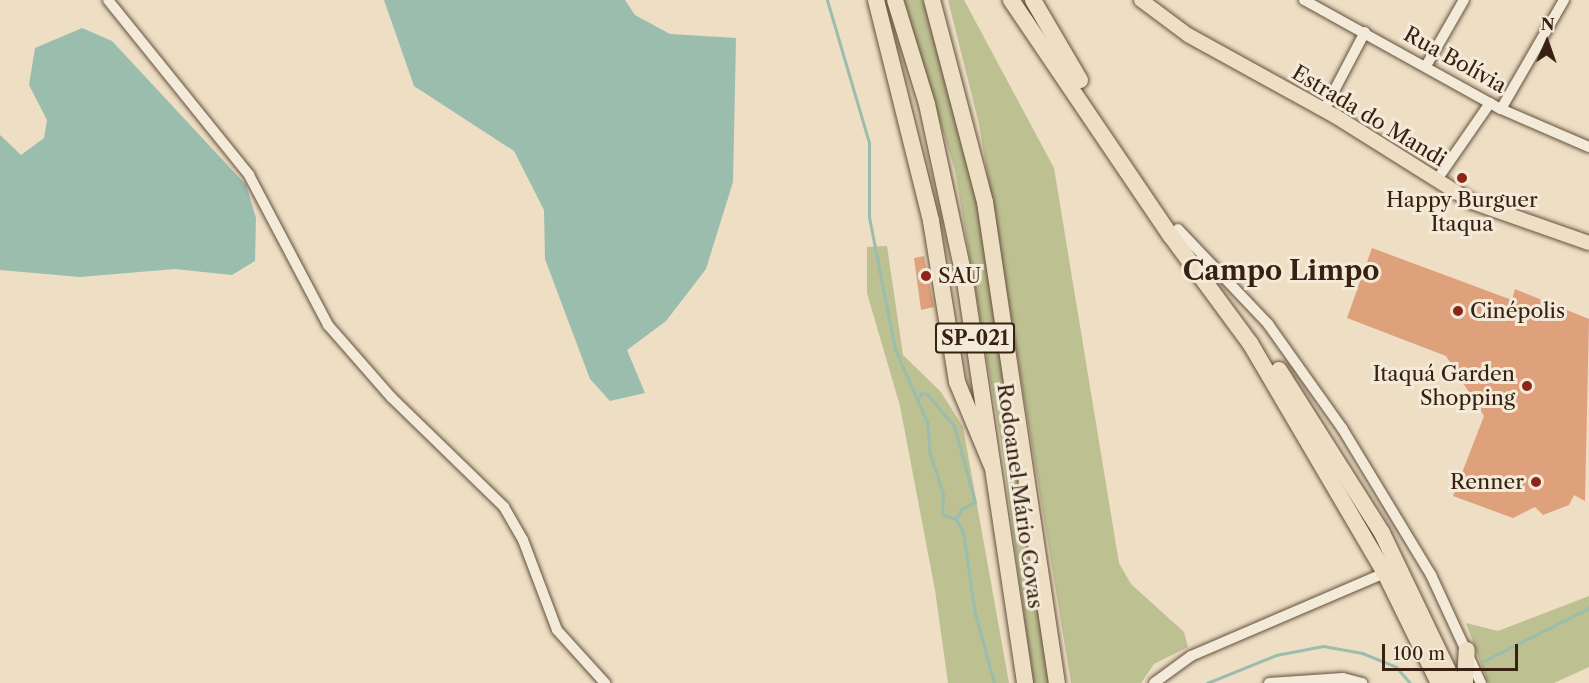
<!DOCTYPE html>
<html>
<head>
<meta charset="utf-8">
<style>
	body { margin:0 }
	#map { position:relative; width:1589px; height:683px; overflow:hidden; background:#eddec4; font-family:"Libre Caslon Text",serif }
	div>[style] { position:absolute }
	.green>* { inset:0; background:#bdc091 }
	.water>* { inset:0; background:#9abdae }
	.stream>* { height:3px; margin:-1.5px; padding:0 1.5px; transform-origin:1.5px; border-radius:1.5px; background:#9abdae }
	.building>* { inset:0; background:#dea17c }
	.roads { filter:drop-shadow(0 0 2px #65503d) drop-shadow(0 0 2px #65503d) }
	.minor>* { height:10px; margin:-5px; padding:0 5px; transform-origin:5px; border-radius:5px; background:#f3ead9 }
	.major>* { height:14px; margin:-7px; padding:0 7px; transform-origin:7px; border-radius:7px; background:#eddec4 }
	.highway>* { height:16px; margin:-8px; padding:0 8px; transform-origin:8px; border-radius:8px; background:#eddec4 }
	.dots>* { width:16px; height:16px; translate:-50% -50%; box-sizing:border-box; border:3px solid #f3ead9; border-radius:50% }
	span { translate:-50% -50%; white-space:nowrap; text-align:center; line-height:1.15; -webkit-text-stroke:6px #f3ead9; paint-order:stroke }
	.shield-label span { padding:2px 4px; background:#f3ead9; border:2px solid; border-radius:4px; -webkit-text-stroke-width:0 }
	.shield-label { font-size:20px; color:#382110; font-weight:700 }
	.street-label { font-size:21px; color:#382110 }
	.poi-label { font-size:21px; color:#382110 }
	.left { translate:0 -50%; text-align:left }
	.right { translate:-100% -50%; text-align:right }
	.district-label { font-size:27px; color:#382110; font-weight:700 }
	.north { position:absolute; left:1517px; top:12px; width:60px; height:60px; -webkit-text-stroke:4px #f3ead9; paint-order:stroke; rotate:2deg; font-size:16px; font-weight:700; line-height:24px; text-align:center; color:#382110 }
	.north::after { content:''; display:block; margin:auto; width:21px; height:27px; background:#382110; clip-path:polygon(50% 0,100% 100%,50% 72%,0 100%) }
	.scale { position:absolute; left:1382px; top:644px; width:136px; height:27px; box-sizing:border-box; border:3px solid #382110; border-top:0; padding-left:8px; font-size:18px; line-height:21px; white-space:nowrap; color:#382110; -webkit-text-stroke:4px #f3ead9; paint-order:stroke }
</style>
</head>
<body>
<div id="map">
	<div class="green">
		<i style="clip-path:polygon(903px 0,923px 0,973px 175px,1052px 683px,1033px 683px,1001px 442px,955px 171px)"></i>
		<i style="clip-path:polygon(948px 0,964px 0,1054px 168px,1119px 563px,1131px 584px,1184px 632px,1188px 647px,1154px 664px,1141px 683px,1071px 683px,979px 124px)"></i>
		<i style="clip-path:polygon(887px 246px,903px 355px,941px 392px,963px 427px,1009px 683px,948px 683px,935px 590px,900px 406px,867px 293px,867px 247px)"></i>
		<i style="clip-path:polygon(1589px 596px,1589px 667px,1554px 683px,1488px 683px,1466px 623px,1498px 631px)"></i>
	</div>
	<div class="water">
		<i style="clip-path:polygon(384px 0,625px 0,635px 15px,670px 34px,736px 38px,733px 182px,706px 269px,666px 321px,627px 350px,645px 393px,610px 401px,590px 379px,545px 259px,544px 210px,514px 151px,414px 86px)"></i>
		<i style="clip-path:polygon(82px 28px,112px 41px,246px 185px,256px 218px,255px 261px,232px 275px,175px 269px,80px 277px,0 270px,0 135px,21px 155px,44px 138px,47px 120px,29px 85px,35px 48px)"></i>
	</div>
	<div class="stream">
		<i style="left:827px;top:0;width:149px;rotate:73.6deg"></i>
		<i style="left:869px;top:143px;width:74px;rotate:90deg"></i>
		<i style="left:869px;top:217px;width:135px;rotate:78.9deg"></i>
		<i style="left:895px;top:349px;width:80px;rotate:66.3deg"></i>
		<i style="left:927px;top:422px;width:32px;rotate:85deg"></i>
		<i style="left:930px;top:454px;width:41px;rotate:71.6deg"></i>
		<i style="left:943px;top:493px;width:21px;rotate:93deg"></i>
		<i style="left:942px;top:514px;width:15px;rotate:20deg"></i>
		<i style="left:956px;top:519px;width:15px;rotate:62deg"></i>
		<i style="left:963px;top:532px;width:82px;rotate:81.6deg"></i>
		<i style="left:975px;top:613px;width:73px;rotate:74.8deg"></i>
		<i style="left:918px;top:399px;width:7px;rotate:-63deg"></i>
		<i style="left:921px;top:393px;width:6px;rotate:9deg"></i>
		<i style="left:927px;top:394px;width:42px;rotate:49.8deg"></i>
		<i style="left:954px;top:426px;width:79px;rotate:74.6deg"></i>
		<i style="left:975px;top:502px;width:16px;rotate:153deg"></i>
		<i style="left:961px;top:509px;width:11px;rotate:117deg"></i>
		<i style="left:1484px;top:661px;width:118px;rotate:-26.8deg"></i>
		<i style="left:1207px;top:683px;width:74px;rotate:-22.1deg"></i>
		<i style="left:1276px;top:655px;width:48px;rotate:-10.8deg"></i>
		<i style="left:1323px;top:646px;width:40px;rotate:10deg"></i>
		<i style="left:1362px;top:653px;width:37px;rotate:22deg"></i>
		<i style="left:1396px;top:667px;width:21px;rotate:49deg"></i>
	</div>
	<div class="building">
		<i style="clip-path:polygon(1372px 248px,1512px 300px,1515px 289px,1589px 319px,1585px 501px,1574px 495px,1569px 505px,1543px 515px,1535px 507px,1513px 518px,1453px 496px,1484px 416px,1446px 356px,1347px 318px)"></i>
		<i style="clip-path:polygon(924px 256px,934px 307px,921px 310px,914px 258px)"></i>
	</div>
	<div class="roads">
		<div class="minor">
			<i style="left:108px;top:0;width:225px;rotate:51.1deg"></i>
			<i style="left:249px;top:175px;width:170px;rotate:62.2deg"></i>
			<i style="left:328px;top:325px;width:96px;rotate:48.8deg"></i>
			<i style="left:391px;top:397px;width:158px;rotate:44.2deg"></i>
			<i style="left:504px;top:507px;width:38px;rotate:60deg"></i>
			<i style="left:523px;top:540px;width:96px;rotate:69.3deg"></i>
			<i style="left:557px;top:630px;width:72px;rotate:47.8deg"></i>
			<i style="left:1304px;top:0;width:225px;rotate:29deg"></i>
			<i style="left:1501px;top:109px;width:96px;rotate:23.4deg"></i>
			<i style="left:1426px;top:66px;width:76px;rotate:-60.1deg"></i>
			<i style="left:1501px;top:109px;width:126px;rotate:-60deg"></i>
			<i style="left:1324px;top:110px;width:88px;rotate:-62.3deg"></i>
			<i style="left:1436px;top:181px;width:95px;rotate:-55.3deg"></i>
			<i style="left:1178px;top:229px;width:131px;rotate:46.5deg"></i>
			<i style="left:1268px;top:324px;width:128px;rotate:54.6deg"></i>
			<i style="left:1342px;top:428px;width:172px;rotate:58.8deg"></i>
			<i style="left:1431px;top:575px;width:119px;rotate:65.2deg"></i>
			<i style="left:1154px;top:683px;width:46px;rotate:-36.1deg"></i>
			<i style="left:1191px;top:656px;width:211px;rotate:-23.2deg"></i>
			<i style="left:1269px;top:683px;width:74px;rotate:-3.9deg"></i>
			<i style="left:1343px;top:678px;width:20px;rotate:15deg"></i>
		</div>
		<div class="major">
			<i style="left:1141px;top:0;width:59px;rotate:36.7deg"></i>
			<i style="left:1188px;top:35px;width:168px;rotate:28.9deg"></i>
			<i style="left:1335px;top:116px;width:162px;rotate:32.1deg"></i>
			<i style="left:1472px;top:202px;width:124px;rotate:19.3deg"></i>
		</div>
		<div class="highway">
			<i style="left:876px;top:0;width:228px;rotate:76deg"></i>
			<i style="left:931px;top:221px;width:163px;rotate:80.8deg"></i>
			<i style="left:957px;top:382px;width:91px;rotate:67.4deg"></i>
			<i style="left:895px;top:0;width:109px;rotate:72.9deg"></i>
			<i style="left:927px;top:104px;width:181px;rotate:77.9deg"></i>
			<i style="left:965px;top:281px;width:406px;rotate:81.5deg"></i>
			<i style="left:932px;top:0;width:209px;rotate:75.3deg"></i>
			<i style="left:985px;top:202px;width:486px;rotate:81.5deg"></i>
			<i style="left:1011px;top:0;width:285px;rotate:55.9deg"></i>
			<i style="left:1171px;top:236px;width:133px;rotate:53.6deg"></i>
			<i style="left:1250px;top:343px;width:267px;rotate:59.6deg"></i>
			<i style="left:1385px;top:573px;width:123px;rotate:63.9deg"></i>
			<i style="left:1033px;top:0;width:93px;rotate:59.6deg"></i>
			<i style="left:1279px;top:370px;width:193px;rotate:57.7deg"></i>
			<i style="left:1382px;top:533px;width:166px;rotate:64.4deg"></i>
			<i style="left:1465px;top:683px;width:33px;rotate:-87deg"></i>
		</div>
	</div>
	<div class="dots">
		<i style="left:1462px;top:178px;background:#8f2418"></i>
		<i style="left:926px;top:276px;background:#8f2418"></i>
		<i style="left:1458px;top:311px;background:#8f2418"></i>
		<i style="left:1527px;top:386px;background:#8f2418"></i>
		<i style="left:1536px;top:482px;background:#8f2418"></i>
	</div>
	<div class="shield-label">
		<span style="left:975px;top:338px">SP-021</span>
	</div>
	<div class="street-label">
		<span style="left:1455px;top:60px;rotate:29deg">Rua Bolívia</span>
		<span style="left:1369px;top:116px;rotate:31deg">Estrada do Mandi</span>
		<span style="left:1020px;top:496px;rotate:82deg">Rodoanel Mário Covas</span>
	</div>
	<div class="poi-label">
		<span style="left:1462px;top:212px">Happy Burguer<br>Itaqua</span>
		<span class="left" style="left:938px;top:276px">SAU</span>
		<span class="left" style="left:1470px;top:311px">Cinépolis</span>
		<span class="right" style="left:1515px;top:386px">Itaquá Garden<br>Shopping</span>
		<span class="right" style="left:1524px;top:482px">Renner</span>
	</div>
	<div class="district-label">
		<span style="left:1281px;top:271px">Campo Limpo</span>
	</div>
	<div class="north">N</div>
	<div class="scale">100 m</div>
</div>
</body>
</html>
